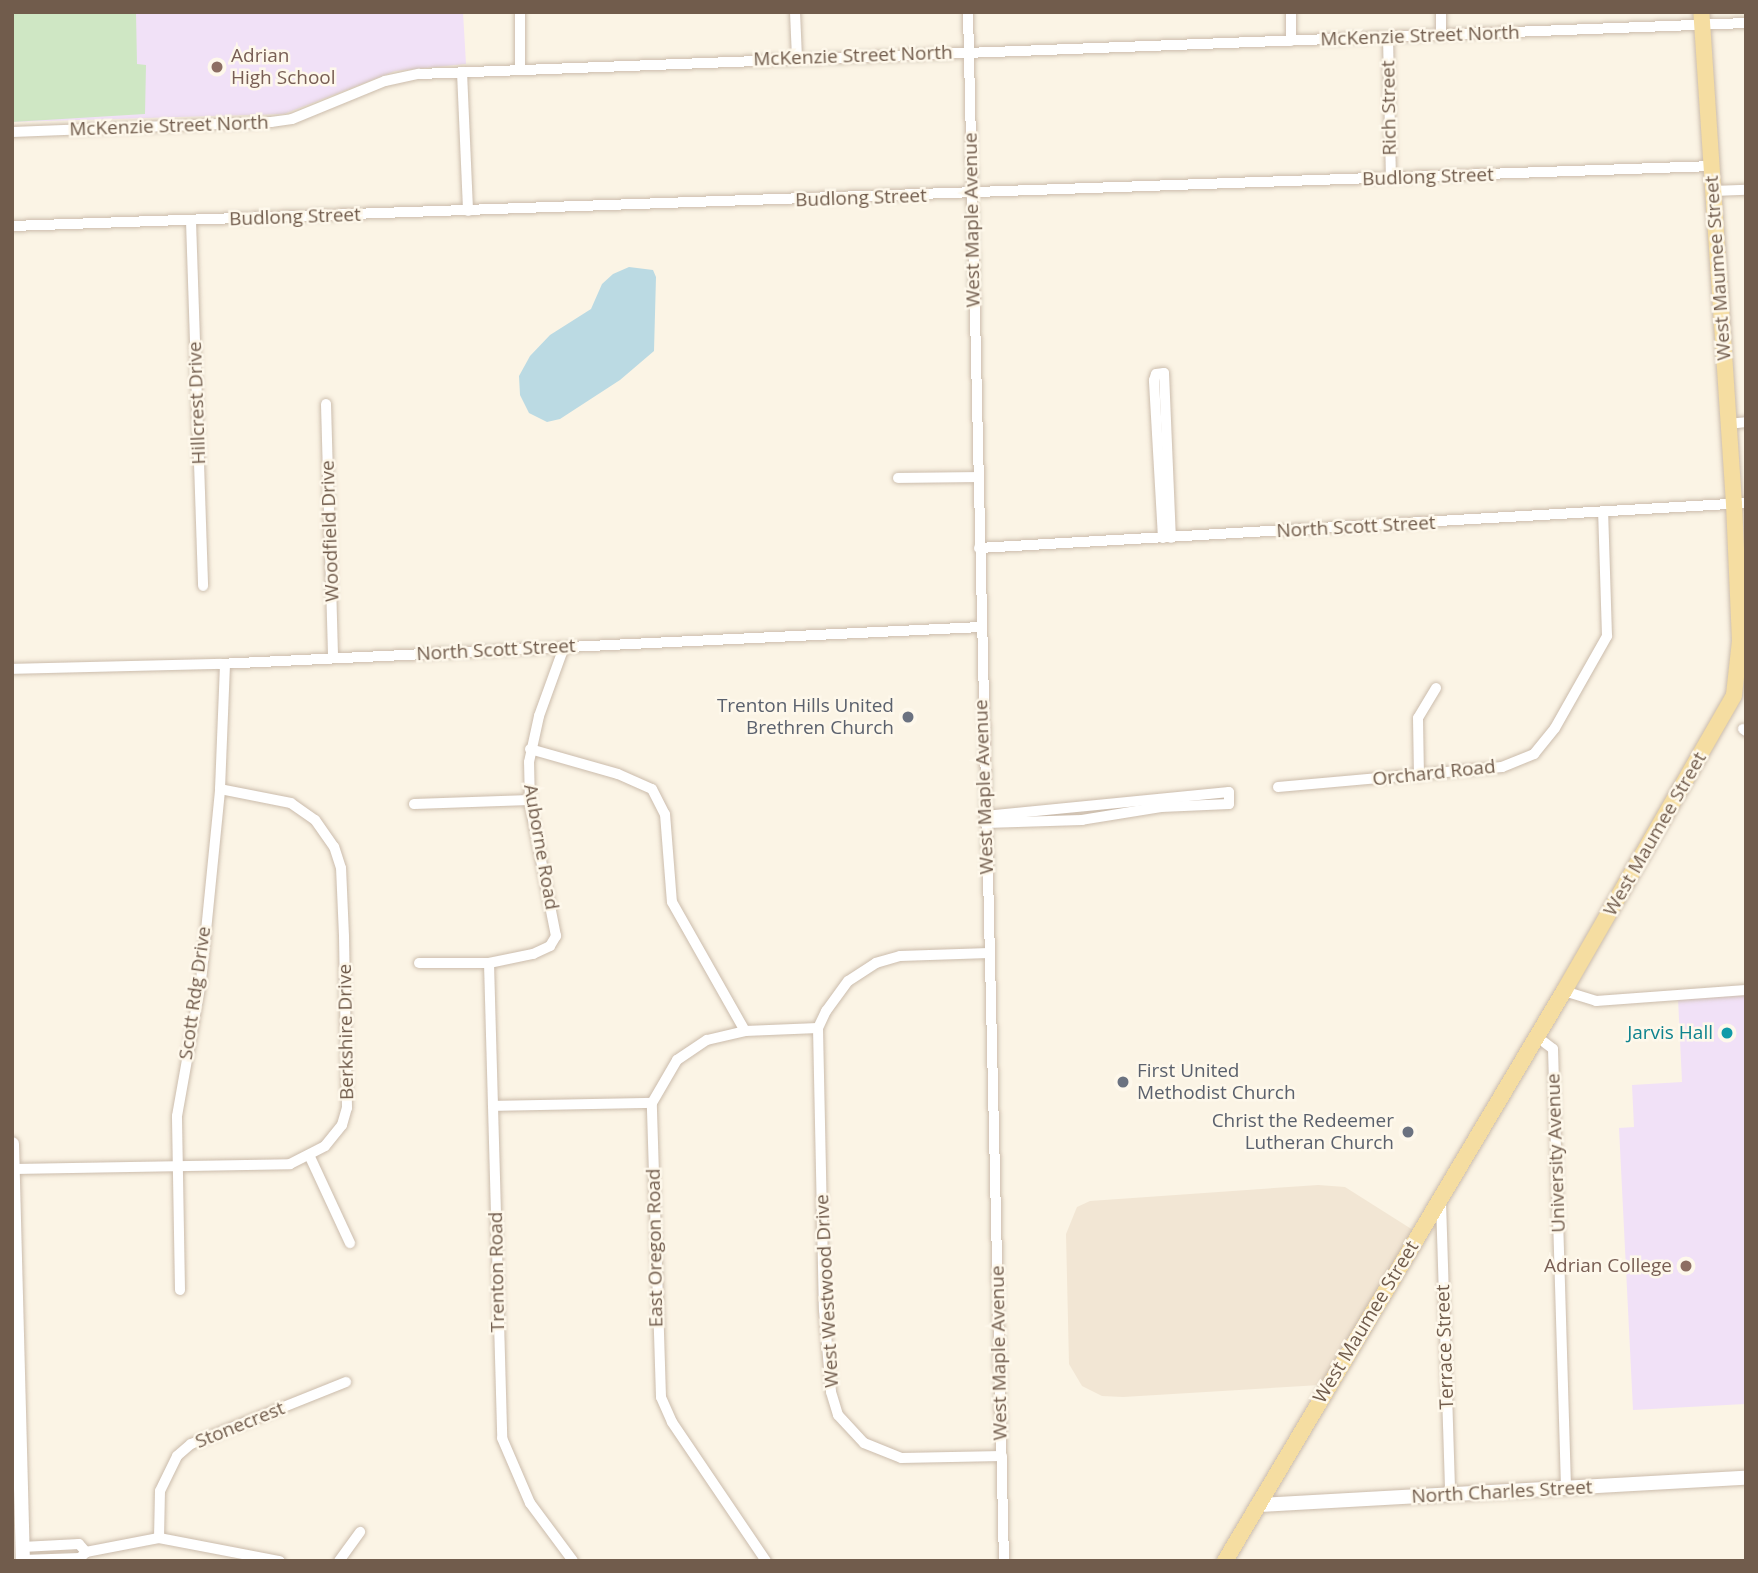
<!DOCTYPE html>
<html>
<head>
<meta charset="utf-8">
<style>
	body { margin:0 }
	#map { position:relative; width:1758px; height:1573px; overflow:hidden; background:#fbf4e5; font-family:"Open Sans",sans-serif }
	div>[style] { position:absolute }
	.residential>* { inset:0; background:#f2e6d4 }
	.education>* { inset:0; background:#f1e1f7 }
	.green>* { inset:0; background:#cfe7c4 }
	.water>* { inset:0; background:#bbdae3 }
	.roads { filter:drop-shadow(0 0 2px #cbbcac) drop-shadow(0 0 2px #cbbcac) }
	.street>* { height:10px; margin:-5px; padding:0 5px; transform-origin:5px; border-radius:5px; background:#fff }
	.secondary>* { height:14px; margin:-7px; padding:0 7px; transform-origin:7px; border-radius:7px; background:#fff }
	.primary>* { height:16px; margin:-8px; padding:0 8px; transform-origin:8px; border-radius:8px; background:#f5dda1 }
	.dots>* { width:19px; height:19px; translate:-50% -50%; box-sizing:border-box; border:4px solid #fef8eb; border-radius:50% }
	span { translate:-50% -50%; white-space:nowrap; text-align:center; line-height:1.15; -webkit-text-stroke:5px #fef8eb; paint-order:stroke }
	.street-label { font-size:19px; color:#715c4c }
	.education-label { font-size:19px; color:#785e54 }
	.left { translate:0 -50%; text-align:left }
	.right { translate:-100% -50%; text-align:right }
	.worship-label { font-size:19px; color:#5b616d }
	.culture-label { font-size:19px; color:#0d838f }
	.frame { position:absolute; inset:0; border:14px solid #715c4c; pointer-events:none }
</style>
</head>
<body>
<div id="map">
	<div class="residential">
		<i style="clip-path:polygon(1318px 1185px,1345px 1187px,1413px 1230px,1320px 1385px,1123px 1397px,1102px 1396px,1082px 1386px,1069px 1364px,1066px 1234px,1077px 1207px,1090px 1201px)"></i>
	</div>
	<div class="education">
		<i style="clip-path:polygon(12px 12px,463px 12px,466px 64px,395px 71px,284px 114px,12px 122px)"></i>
		<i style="clip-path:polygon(1746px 995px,1746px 1419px,1745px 1404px,1633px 1410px,1619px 1128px,1634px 1127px,1632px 1085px,1682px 1082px,1678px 998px)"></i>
	</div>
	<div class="green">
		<i style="clip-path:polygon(12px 12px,136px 12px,137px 64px,146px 65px,145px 114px,12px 122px)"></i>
	</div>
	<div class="water">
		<i style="clip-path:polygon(629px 267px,653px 270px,656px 277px,654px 351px,620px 380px,560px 419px,547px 422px,529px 413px,520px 395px,519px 376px,530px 356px,550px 335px,591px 309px,602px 284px,613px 274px)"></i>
	</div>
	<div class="roads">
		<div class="street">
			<i style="left:520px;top:12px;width:58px;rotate:90deg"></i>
			<i style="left:795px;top:12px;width:46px;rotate:87.5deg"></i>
			<i style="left:968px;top:12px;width:1549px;rotate:88.67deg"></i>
			<i style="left:1291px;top:12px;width:29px;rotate:90deg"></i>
			<i style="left:1441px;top:12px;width:23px;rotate:90deg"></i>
			<i style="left:1388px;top:37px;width:141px;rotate:88.8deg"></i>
			<i style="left:462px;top:72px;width:139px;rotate:87.5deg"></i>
			<i style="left:12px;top:132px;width:259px;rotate:-2.2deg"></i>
			<i style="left:271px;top:122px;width:21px;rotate:-8deg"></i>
			<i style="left:292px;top:119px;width:100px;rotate:-22.2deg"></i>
			<i style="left:385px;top:81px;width:35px;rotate:-12deg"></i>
			<i style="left:419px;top:74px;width:1328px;rotate:-2.2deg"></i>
			<i style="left:1713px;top:191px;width:33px;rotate:-2deg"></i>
			<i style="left:191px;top:221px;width:365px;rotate:88.1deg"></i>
			<i style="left:12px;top:226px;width:1699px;rotate:-2.02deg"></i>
			<i style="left:326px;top:404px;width:254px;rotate:88.4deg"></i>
			<i style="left:1728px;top:424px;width:18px;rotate:-6deg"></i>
			<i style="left:898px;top:478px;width:79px;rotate:-0.7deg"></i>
			<i style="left:1163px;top:538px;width:158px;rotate:-93.3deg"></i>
			<i style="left:1154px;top:380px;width:6px;rotate:-72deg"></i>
			<i style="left:1156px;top:374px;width:8px;rotate:-7deg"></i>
			<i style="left:1164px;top:373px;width:165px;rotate:87.6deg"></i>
			<i style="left:979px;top:548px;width:768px;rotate:-3.36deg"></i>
			<i style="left:12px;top:669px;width:207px;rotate:-1.4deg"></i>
			<i style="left:219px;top:664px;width:762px;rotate:-2.78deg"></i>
			<i style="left:1743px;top:729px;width:4px;rotate:34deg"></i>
			<i style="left:530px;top:749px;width:91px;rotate:15.9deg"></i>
			<i style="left:618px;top:774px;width:37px;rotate:24deg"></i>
			<i style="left:652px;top:789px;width:28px;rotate:63deg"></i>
			<i style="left:665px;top:814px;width:88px;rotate:85.5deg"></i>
			<i style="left:672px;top:902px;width:148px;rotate:60.5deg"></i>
			<i style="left:1419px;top:776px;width:58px;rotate:-91deg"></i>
			<i style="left:1418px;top:718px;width:35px;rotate:-59deg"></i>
			<i style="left:1278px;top:787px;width:225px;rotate:-5.1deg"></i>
			<i style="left:1502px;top:767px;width:35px;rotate:-22deg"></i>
			<i style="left:1534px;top:754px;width:33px;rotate:-51deg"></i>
			<i style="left:1555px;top:728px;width:106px;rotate:-60.5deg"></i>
			<i style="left:1607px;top:636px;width:124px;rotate:-91.8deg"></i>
			<i style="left:414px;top:804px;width:116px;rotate:-2deg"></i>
			<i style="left:985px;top:816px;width:245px;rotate:-5.6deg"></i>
			<i style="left:1229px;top:792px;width:12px;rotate:90deg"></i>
			<i style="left:1229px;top:804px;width:68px;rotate:177.5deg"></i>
			<i style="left:1161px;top:807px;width:80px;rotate:170.7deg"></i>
			<i style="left:1082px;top:820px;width:97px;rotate:178.2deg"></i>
			<i style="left:989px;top:953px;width:89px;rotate:178.1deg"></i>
			<i style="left:900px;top:956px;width:25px;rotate:164deg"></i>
			<i style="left:876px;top:963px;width:33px;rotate:147deg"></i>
			<i style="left:848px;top:981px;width:37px;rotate:126deg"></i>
			<i style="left:826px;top:1011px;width:19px;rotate:115deg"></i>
			<i style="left:818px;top:1028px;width:282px;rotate:88.8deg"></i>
			<i style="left:824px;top:1310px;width:82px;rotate:85.1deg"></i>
			<i style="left:831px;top:1392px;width:24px;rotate:73deg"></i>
			<i style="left:838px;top:1415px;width:38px;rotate:47deg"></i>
			<i style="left:864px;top:1443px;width:40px;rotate:22deg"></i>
			<i style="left:901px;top:1458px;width:101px;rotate:-1.1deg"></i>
			<i style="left:419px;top:963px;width:70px"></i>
			<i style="left:489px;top:963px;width:45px;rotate:-11.6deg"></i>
			<i style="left:533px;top:954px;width:19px;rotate:-25deg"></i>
			<i style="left:550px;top:946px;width:12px;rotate:-59deg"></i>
			<i style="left:556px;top:936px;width:134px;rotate:-101.2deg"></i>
			<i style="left:530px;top:805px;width:43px;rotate:-91.3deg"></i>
			<i style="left:529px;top:762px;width:47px;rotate:-77.7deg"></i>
			<i style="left:539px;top:716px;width:73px;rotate:-70.1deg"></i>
			<i style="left:489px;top:963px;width:475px;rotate:88.4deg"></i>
			<i style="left:502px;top:1438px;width:71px;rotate:66.7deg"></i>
			<i style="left:530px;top:1503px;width:72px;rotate:53.4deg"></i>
			<i style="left:1564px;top:991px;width:34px;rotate:17deg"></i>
			<i style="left:1596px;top:1001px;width:150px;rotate:-4.2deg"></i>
			<i style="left:1536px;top:1036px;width:21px;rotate:37deg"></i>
			<i style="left:1553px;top:1049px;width:439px;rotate:88.3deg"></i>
			<i style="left:493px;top:1106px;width:159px;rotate:-1.1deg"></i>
			<i style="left:310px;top:1157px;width:95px;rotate:65.1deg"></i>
			<i style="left:14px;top:1169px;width:276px;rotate:-1deg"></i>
			<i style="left:290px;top:1164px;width:39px;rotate:-27deg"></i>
			<i style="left:325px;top:1146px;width:27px;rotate:-51deg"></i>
			<i style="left:342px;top:1125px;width:18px;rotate:-74deg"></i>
			<i style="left:347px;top:1108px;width:172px;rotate:-91deg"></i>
			<i style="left:344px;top:936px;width:68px;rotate:-92.5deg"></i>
			<i style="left:341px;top:868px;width:22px;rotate:-108deg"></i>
			<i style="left:334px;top:847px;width:33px;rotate:-125deg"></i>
			<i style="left:315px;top:820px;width:29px;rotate:-145deg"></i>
			<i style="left:291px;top:803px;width:72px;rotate:-168.8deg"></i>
			<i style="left:1441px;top:1202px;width:293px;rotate:88.2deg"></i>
			<i style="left:180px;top:1290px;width:174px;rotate:-91deg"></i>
			<i style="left:177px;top:1116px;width:137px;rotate:-79.9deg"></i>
			<i style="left:201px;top:981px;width:193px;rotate:-84.3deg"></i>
			<i style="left:220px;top:789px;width:125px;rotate:-87.7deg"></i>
			<i style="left:159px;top:1538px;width:47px;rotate:-88.8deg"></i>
			<i style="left:160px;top:1491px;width:39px;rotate:-64deg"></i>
			<i style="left:177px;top:1456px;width:18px;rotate:-41deg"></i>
			<i style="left:191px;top:1444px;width:167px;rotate:-21.8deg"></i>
			<i style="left:22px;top:1547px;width:57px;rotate:-3deg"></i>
			<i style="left:79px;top:1544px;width:11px;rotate:49deg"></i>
			<i style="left:23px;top:1560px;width:57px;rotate:-2deg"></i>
			<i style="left:80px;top:1558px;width:8px;rotate:-45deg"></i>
			<i style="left:86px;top:1552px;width:74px;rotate:-10.9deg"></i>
			<i style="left:159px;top:1538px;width:123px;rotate:10.8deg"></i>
			<i style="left:339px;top:1561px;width:36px;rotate:-54deg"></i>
			<i style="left:766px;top:1561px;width:168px;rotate:-124.1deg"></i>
			<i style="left:672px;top:1422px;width:27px;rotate:-114deg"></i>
			<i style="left:661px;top:1397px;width:294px;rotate:-91.8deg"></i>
			<i style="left:652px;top:1103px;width:50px;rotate:-59.8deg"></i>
			<i style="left:677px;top:1060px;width:36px;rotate:-34deg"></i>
			<i style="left:707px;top:1040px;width:39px;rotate:-13deg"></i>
			<i style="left:745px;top:1031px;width:73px;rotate:-2.4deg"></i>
		</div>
		<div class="secondary">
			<i style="left:12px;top:1144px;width:417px;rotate:88.5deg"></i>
			<i style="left:1258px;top:1505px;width:489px;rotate:-3.2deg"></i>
		</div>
		<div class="primary">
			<i style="left:1225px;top:1561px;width:663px;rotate:-59.26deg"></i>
			<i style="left:1564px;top:991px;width:341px;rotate:-60.1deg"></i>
			<i style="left:1734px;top:695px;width:54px;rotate:-83.7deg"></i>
			<i style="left:1740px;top:641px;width:137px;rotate:-92.5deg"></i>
			<i style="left:1734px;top:504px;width:493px;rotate:-93.8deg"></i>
		</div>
	</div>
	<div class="dots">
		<i style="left:217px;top:67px;background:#8d6e63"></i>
		<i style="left:908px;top:717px;background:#6b7280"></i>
		<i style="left:1727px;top:1033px;background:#0f9aa8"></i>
		<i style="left:1123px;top:1082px;background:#6b7280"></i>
		<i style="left:1408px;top:1132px;background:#6b7280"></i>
		<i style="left:1686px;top:1266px;background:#8d6e63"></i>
	</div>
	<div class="street-label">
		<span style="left:1420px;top:36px;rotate:-2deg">McKenzie Street North</span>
		<span style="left:853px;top:56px;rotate:-2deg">McKenzie Street North</span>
		<span style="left:1389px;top:108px;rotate:-91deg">Rich Street</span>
		<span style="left:169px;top:126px;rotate:-2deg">McKenzie Street North</span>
		<span style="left:1428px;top:177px;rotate:-2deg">Budlong Street</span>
		<span style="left:861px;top:198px;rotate:-2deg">Budlong Street</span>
		<span style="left:295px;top:217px;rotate:-2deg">Budlong Street</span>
		<span style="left:972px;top:220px;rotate:-91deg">West Maple Avenue</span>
		<span style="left:1718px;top:268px;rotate:-94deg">West Maumee Street</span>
		<span style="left:197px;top:403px;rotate:-92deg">Hillcrest Drive</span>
		<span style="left:1356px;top:527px;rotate:-3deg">North Scott Street</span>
		<span style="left:330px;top:531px;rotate:-92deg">Woodfield Drive</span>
		<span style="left:496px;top:650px;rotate:-3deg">North Scott Street</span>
		<span style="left:1434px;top:773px;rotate:-6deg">Orchard Road</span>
		<span style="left:984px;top:787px;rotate:-92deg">West Maple Avenue</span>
		<span style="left:1655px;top:834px;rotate:-60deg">West Maumee Street</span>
		<span style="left:541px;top:847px;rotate:80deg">Auborne Road</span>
		<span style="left:195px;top:993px;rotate:-82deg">Scott Rdg Drive</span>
		<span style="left:346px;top:1032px;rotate:-91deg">Berkshire Drive</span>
		<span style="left:1556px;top:1153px;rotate:-92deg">University Avenue</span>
		<span style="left:655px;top:1248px;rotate:-91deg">East Oregon Road</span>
		<span style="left:497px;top:1272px;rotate:-91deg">Trenton Road</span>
		<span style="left:827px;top:1291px;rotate:-93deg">West Westwood Drive</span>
		<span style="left:1366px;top:1322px;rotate:-59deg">West Maumee Street</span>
		<span style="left:1445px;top:1347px;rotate:-92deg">Terrace Street</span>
		<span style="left:999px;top:1353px;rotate:-91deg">West Maple Avenue</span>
		<span style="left:240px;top:1425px;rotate:-22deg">Stonecrest</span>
		<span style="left:1502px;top:1492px;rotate:-3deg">North Charles Street</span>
	</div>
	<div class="education-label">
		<span class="left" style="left:231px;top:67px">Adrian<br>High School</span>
		<span class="right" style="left:1672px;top:1266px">Adrian College</span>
	</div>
	<div class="worship-label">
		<span class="right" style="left:894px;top:717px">Trenton Hills United<br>Brethren Church</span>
		<span class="left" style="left:1137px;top:1082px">First United<br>Methodist Church</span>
		<span class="right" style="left:1394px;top:1132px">Christ the Redeemer<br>Lutheran Church</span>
	</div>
	<div class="culture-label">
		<span class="right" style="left:1713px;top:1033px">Jarvis Hall</span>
	</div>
	<div class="frame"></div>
</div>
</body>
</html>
